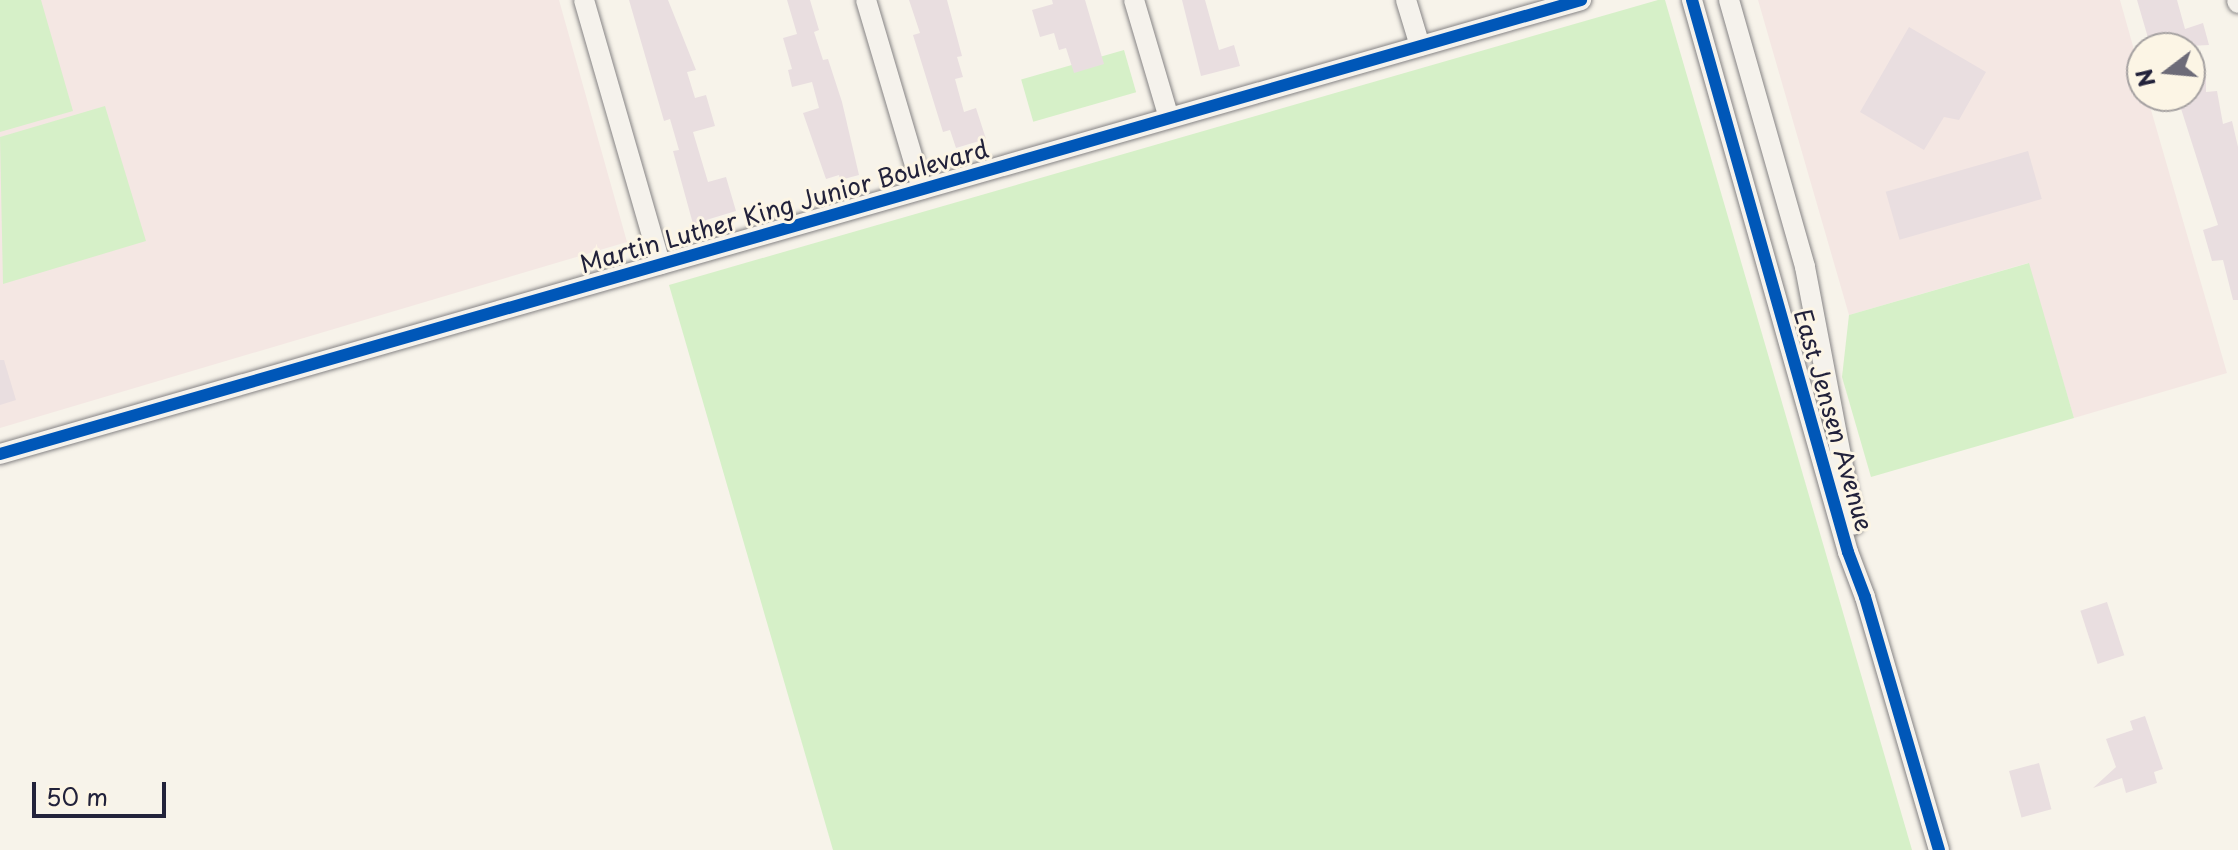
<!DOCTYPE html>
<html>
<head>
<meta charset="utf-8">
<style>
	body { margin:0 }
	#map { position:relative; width:2238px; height:850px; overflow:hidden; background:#f7f3ea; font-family:"Playpen Sans",sans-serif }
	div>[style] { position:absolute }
	.built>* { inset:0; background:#f4e7e3 }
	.green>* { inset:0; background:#d6f0c8; transform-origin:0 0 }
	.building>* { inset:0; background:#e9dee0; transform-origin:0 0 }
	.roads { filter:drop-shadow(0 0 2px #868485) drop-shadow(0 0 2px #868485) }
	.minor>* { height:20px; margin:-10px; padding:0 10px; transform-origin:10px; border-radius:10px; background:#f5f2ec }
	.cycleway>* { height:12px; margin:-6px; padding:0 6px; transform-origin:6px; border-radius:6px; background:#0057b8 }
	span { translate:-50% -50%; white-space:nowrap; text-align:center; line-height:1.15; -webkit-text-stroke:6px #fcf5e5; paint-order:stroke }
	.street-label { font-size:24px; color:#22223b }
	.north { position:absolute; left:2126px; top:32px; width:80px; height:80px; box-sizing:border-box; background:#fcf5e5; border:2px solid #a5a1a1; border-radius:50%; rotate:254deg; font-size:22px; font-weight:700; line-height:32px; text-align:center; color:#22223b }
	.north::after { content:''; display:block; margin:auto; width:28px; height:36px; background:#6d6b78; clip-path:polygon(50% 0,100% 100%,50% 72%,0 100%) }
	.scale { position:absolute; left:32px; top:782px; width:134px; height:36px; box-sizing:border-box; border:4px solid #22223b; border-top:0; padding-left:10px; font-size:24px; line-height:28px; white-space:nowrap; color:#22223b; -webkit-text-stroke:6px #fcf5e5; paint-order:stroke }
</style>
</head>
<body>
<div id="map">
	<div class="built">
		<i style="clip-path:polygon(0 0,559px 0,627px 242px,0 428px)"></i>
		<i style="clip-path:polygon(1758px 0,2120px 0,2142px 78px,2142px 96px,2147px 96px,2227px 373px,2074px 418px,2028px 263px,1849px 315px)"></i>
	</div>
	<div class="green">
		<i style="clip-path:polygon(0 0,41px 0,73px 111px,0 132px)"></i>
		<i style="clip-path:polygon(1658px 0,1665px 0,1912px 850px,833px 850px,669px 285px)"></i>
		<i style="left:1124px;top:50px;width:44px;height:107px;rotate:74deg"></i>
		<i style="clip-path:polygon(105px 106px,146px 241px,3px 284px,0 137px)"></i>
		<i style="clip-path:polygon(2029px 263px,2074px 418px,1871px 477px,1842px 377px,1849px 315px)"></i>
	</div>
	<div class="building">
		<i style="clip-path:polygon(629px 0,668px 0,696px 70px,687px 72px,695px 98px,706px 95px,715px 126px,693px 132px,708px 182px,726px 177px,736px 211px,693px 224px,673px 151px,679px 150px,670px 119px,664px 121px)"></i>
		<i style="clip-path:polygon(787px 0,810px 0,819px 30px,814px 32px,823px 60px,828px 59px,842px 102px,859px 175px,840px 180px,839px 175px,826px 179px,803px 113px,819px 108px,812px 82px,792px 87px,788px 70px,792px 69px,783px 38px,797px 34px)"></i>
		<i style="clip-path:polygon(909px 0,947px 0,962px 56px,957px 57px,963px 77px,955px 79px,964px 112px,976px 108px,986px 139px,956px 148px,950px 130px,943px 132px,913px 35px,920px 33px)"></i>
		<i style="clip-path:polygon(1052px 0,1085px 0,1104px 64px,1074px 73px,1066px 48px,1059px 50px,1054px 33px,1040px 37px,1032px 10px,1053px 4px)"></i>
		<i style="clip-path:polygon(1182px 0,1205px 0,1219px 50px,1234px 45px,1240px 66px,1201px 76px)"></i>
		<i style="clip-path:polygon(2137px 0,2177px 0,2185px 29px,2203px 23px,2209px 45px,2151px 48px)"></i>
		<i style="clip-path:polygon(1909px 27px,1986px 72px,1959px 120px,1944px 117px,1924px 150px,1860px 112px)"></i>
		<i style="clip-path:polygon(2190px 76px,2206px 77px,2206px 92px,2217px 91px,2223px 124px,2232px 121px,2238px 147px,2238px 300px,2233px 300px,2223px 260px,2212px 261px,2203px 230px,2218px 225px,2177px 96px,2190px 96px)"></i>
		<i style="left:2028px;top:151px;width:50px;height:148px;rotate:74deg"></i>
		<i style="clip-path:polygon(0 360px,4px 360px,16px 400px,0 405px)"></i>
		<i style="left:2107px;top:602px;width:56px;height:28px;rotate:72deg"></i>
		<i style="clip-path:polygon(2145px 716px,2163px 769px,2154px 772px,2157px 783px,2126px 793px,2122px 778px,2093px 788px,2116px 767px,2106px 739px,2133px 730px,2130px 721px)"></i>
		<i style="left:2039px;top:763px;width:48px;height:31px;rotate:75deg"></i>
	</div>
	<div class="roads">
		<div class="minor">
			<i style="left:584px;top:0;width:275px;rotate:73.9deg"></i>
			<i style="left:866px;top:0;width:197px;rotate:73.5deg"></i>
			<i style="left:1134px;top:0;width:123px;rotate:73.5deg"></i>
			<i style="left:1406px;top:0;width:48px;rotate:73.1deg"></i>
			<i style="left:1692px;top:0;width:574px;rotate:74.22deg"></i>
			<i style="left:1848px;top:552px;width:48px;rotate:69.3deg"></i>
			<i style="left:1865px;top:597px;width:264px;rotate:73.7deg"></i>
			<i style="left:1729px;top:0;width:278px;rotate:74.1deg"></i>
			<i style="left:1805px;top:267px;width:262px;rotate:79.2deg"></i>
			<i style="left:2237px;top:0;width:3px;rotate:72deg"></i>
			<i style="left:0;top:454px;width:1645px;rotate:-16.02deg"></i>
		</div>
	</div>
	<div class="cycleway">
		<i style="left:1692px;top:0;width:574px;rotate:74.22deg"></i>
		<i style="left:1848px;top:552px;width:48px;rotate:69.3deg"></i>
		<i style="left:1865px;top:597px;width:264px;rotate:73.7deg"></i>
		<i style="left:0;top:454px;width:1645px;rotate:-16.02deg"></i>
	</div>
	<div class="street-label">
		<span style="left:784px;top:206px;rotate:-16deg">Martin Luther King Junior Boulevard</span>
		<span style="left:1834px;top:420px;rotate:74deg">East Jensen Avenue</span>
	</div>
	<div class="north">N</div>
	<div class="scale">50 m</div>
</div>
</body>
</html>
